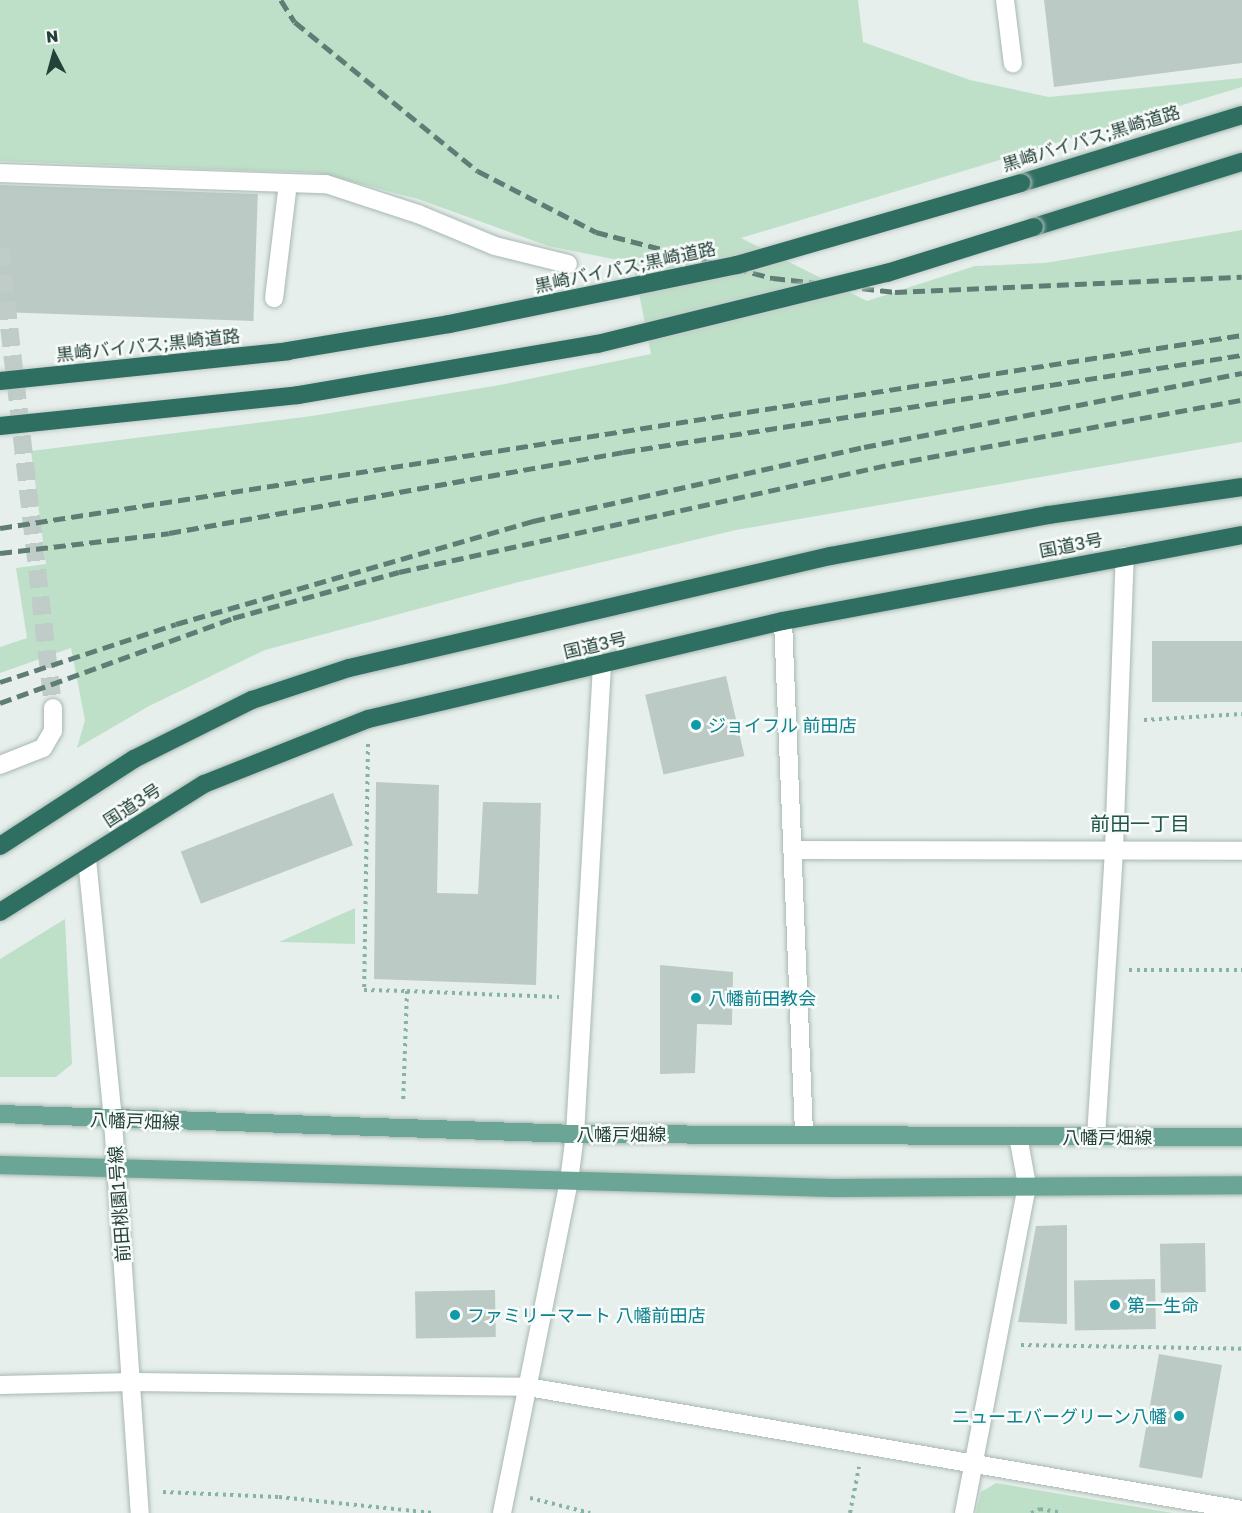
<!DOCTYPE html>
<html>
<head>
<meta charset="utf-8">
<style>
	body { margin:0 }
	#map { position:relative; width:1242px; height:1513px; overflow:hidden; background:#e6efeb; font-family:"Golos Text","Noto Sans JP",sans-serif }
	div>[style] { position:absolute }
	.green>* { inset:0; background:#bfe0c8 }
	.building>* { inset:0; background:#bbcac4; transform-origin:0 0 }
	.minor-tunnel>* { height:18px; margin-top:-9px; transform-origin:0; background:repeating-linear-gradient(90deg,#bfccc8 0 18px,transparent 0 27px) }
	.path>* { height:4px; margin-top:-2px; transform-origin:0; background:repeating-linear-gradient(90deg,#86b3a5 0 3px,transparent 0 7.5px) }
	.roads { filter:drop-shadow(0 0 2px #a8b8b2) drop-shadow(0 0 2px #a8b8b2) }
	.minor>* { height:18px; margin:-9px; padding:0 9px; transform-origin:9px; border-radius:9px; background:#fff }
	.major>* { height:18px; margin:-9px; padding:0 9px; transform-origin:9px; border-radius:9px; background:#6aa596 }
	.highway>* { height:18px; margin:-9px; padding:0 9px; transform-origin:9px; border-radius:9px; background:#2f6f62 }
	.rail>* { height:4.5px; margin-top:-2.25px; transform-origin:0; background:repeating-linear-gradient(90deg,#5f7d75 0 12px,transparent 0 18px) }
	.bridges { filter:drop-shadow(0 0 2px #c2cac8) drop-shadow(0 0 2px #c2cac8) }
	.highway-bridge>* { height:18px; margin:-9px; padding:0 9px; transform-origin:9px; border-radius:9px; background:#2f6f62 }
	.dots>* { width:16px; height:16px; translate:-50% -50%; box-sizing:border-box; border:3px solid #f7fbf9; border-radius:50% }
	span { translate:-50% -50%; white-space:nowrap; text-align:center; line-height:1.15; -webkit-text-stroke:5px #f7fbf9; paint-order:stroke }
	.street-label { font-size:18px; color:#24423a }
	.culture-label { font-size:18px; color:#0d838f }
	.left { translate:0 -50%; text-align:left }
	.right { translate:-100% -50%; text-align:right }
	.neighbourhood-label { font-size:20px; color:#1f5548 }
	.north { position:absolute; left:24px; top:24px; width:60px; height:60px; -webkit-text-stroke:4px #f7fbf9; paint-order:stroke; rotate:354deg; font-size:16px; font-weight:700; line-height:24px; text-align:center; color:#24423a }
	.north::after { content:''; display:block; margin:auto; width:21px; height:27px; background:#24423a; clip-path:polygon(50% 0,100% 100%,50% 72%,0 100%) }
</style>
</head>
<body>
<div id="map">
	<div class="green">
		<i style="clip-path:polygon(0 0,858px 0,863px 42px,970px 80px,1049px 97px,1242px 78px,1242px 87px,741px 238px,867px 301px,975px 266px,1045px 263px,1242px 230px,1242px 442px,736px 530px,515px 583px,265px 650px,149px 706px,77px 748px,85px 720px,71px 648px,0 673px,0 647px,27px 638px,16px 568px,46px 564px,31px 451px,312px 416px,500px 385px,651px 354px,633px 263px,548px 246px,418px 199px,319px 173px,0 161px)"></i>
		<i style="clip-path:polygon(355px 908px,355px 944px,279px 942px)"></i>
		<i style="clip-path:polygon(65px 919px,72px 1064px,56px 1077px,0 1077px,0 959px)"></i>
		<i style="clip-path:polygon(996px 1483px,1173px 1513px,976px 1513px,981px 1492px)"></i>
	</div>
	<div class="building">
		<i style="clip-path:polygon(1044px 0,1242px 0,1242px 63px,1054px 87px)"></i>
		<i style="left:0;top:185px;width:258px;height:127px;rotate:2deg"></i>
		<i style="left:1242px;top:641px;width:61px;height:90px;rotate:90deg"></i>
		<i style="left:726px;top:676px;width:82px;height:83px;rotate:77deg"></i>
		<i style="clip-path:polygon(376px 782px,439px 785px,437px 893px,478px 894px,483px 802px,541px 803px,536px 985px,374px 979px)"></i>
		<i style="left:333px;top:793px;width:56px;height:163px;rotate:69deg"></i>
		<i style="clip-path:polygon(660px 965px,733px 972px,732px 1025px,697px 1024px,695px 1073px,660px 1074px)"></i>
		<i style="clip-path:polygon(1067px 1225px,1067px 1324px,1018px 1322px,1036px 1226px)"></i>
		<i style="left:1205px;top:1243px;width:49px;height:45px;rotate:89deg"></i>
		<i style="left:1155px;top:1279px;width:50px;height:81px;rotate:89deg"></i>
		<i style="left:495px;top:1290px;width:47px;height:80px;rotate:89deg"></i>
		<i style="left:1159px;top:1354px;width:64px;height:115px;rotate:10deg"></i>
	</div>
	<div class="minor-tunnel">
		<i style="left:0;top:248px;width:463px;rotate:83.4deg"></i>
	</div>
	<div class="path">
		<i style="left:1144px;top:720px;width:98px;rotate:-3.5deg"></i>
		<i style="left:368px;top:744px;width:246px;rotate:90.9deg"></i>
		<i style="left:364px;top:990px;width:43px;rotate:1.3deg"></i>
		<i style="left:407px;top:991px;width:112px;rotate:92deg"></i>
		<i style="left:1129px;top:970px;width:113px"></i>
		<i style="left:407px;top:991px;width:152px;rotate:2.3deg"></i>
		<i style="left:1021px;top:1345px;width:221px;rotate:1deg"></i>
		<i style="left:163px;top:1492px;width:116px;rotate:2.5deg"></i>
		<i style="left:279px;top:1497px;width:157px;rotate:5.9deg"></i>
		<i style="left:530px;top:1498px;width:62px;rotate:14deg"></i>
		<i style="left:850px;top:1513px;width:47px;rotate:-78.9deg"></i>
		<i style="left:1031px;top:1513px;width:10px;rotate:-24deg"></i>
		<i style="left:1040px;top:1509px;width:22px;rotate:10deg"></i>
	</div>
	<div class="roads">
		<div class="minor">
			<i style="left:1005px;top:0;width:64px;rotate:82.9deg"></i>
			<i style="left:0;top:173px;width:288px;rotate:2deg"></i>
			<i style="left:288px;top:183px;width:116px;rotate:96.9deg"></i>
			<i style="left:288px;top:183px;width:38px;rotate:2deg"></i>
			<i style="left:326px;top:184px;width:97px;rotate:18.1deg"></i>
			<i style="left:418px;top:214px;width:83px;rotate:22.6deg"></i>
			<i style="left:495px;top:246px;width:75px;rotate:13.9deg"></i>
			<i style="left:783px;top:621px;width:512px;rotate:87.65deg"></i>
			<i style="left:0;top:765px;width:46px;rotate:-21.6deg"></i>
			<i style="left:43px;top:748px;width:20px;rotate:-60deg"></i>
			<i style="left:53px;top:731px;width:23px;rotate:-90deg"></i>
			<i style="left:792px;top:850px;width:450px;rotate:0.1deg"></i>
			<i style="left:87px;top:859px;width:263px;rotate:84.3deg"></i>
			<i style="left:113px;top:1121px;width:393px;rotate:86.1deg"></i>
			<i style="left:1096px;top:1137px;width:288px;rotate:-86.4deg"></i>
			<i style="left:1114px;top:850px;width:294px;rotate:-87.9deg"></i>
			<i style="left:0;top:1385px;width:133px;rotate:-1.3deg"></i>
			<i style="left:133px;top:1382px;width:395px;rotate:0.7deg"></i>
			<i style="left:528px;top:1387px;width:725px;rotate:9.77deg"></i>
			<i style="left:502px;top:1513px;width:339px;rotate:-78.6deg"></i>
			<i style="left:569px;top:1181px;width:47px;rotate:-82.7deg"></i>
			<i style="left:575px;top:1134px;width:470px;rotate:-86.7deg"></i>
			<i style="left:964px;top:1513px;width:334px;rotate:-79.1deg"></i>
			<i style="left:1027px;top:1185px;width:50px;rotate:-100.4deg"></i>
		</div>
		<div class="major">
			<i style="left:0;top:1114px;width:575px;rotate:1.99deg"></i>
			<i style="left:575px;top:1134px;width:667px;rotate:0.26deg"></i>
			<i style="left:0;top:1165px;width:833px;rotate:1.58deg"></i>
			<i style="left:833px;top:1188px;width:409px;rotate:-0.4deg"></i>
		</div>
		<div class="highway">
			<i style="left:1021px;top:183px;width:231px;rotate:-17.1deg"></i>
			<i style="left:1034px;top:227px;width:218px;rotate:-17.4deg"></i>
			<i style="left:0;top:846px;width:160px;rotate:-33deg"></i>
			<i style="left:134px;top:759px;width:132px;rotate:-26.6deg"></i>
			<i style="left:252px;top:700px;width:102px;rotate:-18.3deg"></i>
			<i style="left:349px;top:668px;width:495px;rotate:-13.1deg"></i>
			<i style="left:831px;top:556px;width:221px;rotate:-10.7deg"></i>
			<i style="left:1048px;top:515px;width:196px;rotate:-8.2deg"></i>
			<i style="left:0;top:912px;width:241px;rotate:-32.1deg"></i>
			<i style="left:204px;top:784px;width:176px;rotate:-21.6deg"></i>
			<i style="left:368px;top:719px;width:426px;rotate:-13.3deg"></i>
			<i style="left:783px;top:621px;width:467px;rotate:-10.6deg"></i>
		</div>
	</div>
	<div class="rail">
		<i style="left:281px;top:0;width:26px;rotate:58deg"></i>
		<i style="left:295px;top:22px;width:236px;rotate:39.2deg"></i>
		<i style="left:478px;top:171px;width:133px;rotate:27.3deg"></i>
		<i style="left:596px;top:232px;width:183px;rotate:14.6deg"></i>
		<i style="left:773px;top:278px;width:123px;rotate:6.5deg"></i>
		<i style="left:895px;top:292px;width:347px;rotate:-2.5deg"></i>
		<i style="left:0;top:528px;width:1257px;rotate:-8.83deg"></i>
		<i style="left:0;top:553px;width:170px;rotate:-6.7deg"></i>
		<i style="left:169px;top:533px;width:461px;rotate:-10.1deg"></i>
		<i style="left:623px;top:452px;width:627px;rotate:-8.91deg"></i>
		<i style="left:0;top:682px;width:185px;rotate:-18.2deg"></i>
		<i style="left:176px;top:624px;width:372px;rotate:-16.1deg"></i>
		<i style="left:533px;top:521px;width:339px;rotate:-12.6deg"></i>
		<i style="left:864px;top:447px;width:385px;rotate:-11.1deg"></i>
		<i style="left:0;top:703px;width:248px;rotate:-20deg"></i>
		<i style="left:233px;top:618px;width:172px;rotate:-15.5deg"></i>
		<i style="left:399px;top:572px;width:505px;rotate:-12.36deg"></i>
		<i style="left:892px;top:464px;width:356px;rotate:-10.4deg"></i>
	</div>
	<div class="bridges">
		<div class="highway-bridge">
			<i style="left:0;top:381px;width:290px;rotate:-5.9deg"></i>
			<i style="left:288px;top:351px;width:163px;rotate:-9.5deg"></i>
			<i style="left:449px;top:324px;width:294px;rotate:-11.6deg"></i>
			<i style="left:737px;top:265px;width:296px;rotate:-16.1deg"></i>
			<i style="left:0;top:426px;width:300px;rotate:-5.9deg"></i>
			<i style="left:298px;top:395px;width:303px;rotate:-9.7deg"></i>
			<i style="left:597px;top:344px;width:299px;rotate:-13.8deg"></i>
			<i style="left:887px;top:273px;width:154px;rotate:-17.4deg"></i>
		</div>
	</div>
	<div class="dots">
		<i style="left:696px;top:725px;background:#0f9aa8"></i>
		<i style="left:696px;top:998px;background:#0f9aa8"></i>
		<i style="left:1115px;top:1305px;background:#0f9aa8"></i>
		<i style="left:455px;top:1315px;background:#0f9aa8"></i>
		<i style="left:1179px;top:1416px;background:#0f9aa8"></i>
	</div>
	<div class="street-label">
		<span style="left:1091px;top:138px;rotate:-17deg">黒崎バイパス;黒崎道路</span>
		<span style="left:625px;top:267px;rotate:-12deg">黒崎バイパス;黒崎道路</span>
		<span style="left:148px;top:345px;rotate:-6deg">黒崎バイパス;黒崎道路</span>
		<span style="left:1071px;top:545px;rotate:-11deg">国道3号</span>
		<span style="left:595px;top:645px;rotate:-13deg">国道3号</span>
		<span style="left:132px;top:805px;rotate:-33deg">国道3号</span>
		<span style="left:135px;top:1121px;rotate:2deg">八幡戸畑線</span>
		<span style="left:621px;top:1134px">八幡戸畑線</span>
		<span style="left:1107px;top:1137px">八幡戸畑線</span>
		<span style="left:119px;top:1204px;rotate:-94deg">前田桃園1号線</span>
	</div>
	<div class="culture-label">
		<span class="left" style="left:708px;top:725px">ジョイフル 前田店</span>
		<span class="left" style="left:708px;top:998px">八幡前田教会</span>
		<span class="left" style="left:1127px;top:1305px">第一生命</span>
		<span class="left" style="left:467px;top:1315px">ファミリーマート 八幡前田店</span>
		<span class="right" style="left:1167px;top:1416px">ニューエバーグリーン八幡</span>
	</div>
	<div class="neighbourhood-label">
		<span style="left:1140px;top:823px">前田一丁目</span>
	</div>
	<div class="north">N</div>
</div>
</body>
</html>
